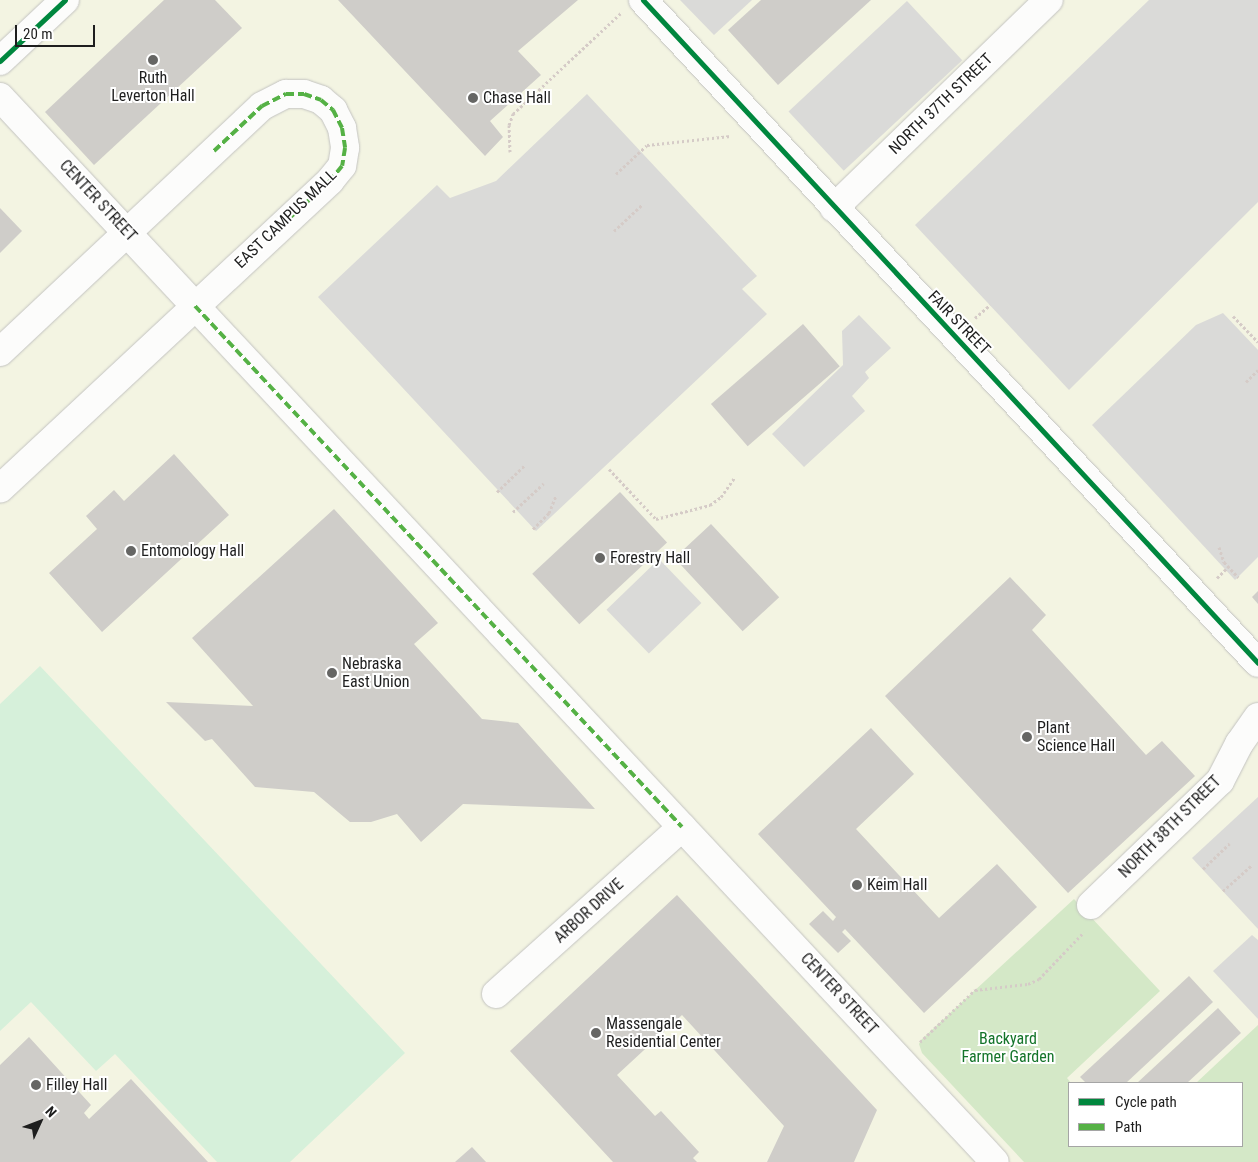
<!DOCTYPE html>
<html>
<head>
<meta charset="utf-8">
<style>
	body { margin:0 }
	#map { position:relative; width:1258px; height:1162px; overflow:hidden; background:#ecebe6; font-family:"Roboto Condensed",sans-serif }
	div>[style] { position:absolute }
	.education>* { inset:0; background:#f3f4e2 }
	.religious>* { inset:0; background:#dadad8; transform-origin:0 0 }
	.grass>* { inset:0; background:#d4e8c7 }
	.park>* { inset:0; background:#d6f0da }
	.building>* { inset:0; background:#cfcdc9; transform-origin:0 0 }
	.path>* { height:3px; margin-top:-1.5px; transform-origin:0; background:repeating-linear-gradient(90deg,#d5cbc7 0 2.5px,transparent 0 5px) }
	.roads { filter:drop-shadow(0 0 1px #c3c3c1) drop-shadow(0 0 1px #c3c3c1) }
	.minor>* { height:28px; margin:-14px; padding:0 14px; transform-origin:14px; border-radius:14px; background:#fcfcfb }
	.quiet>* { height:4px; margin-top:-2px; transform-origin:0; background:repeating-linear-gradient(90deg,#55b145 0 8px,transparent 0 12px) }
	.cycleway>* { height:5px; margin:-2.5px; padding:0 2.5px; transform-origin:2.5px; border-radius:2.5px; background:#00873e }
	.dots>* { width:14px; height:14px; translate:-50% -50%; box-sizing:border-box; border:2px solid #fff; border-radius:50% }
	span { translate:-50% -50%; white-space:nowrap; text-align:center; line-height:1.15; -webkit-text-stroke:4px #fff; paint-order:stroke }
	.poi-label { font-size:16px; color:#1e1e1e }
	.left { translate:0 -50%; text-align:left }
	.street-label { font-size:16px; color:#1e1e1e }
	.park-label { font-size:16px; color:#14742a }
	.legend { position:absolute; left:1068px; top:1082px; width:175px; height:65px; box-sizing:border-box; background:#fff; border:1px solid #a5a5a5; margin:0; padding:6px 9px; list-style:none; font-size:15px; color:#1e1e1e }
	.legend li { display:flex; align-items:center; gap:10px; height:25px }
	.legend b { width:25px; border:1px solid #a5a5a5 }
	.north { position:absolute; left:15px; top:1097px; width:50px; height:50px; -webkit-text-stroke:4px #fff; paint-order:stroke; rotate:47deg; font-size:14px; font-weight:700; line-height:20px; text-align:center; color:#1e1e1e }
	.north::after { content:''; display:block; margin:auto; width:18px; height:22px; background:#1e1e1e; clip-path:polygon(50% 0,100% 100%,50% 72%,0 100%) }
	.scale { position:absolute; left:15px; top:25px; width:80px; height:22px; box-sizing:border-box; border:2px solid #1e1e1e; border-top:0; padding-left:6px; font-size:15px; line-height:18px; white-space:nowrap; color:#1e1e1e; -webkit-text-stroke:4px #fff; paint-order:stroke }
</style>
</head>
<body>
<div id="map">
	<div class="education">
		<i style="clip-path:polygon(evenodd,0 0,1258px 0,1258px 1162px,0 1162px,0 0,1069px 1083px,1242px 1083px,1242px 1146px,1069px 1146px,1069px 1083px)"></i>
	</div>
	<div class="religious">
		<i style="clip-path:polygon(680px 0,752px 0,714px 35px)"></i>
		<i style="clip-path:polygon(1149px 0,1258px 0,1258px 202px,1069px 390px,915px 225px)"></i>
		<i style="left:907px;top:1px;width:81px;height:162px;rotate:47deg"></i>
		<i style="clip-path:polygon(587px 94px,757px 276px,742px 289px,767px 314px,536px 531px,318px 297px,437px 185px,450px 198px,496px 181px)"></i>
		<i style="clip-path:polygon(1223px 313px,1258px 350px,1258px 557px,1235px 580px,1092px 425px,1196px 325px)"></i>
		<i style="clip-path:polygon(859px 315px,891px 348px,865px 372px,869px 378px,852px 396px,865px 411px,804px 467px,772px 434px,843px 365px,842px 331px)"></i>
		<i style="left:659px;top:559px;width:61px;height:73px;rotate:46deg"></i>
		<i style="clip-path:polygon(1258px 797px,1258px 929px,1192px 858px)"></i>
		<i style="clip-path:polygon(1252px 935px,1258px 940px,1258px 1019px,1213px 971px)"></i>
	</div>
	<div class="grass">
		<i style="clip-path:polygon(1074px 899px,1160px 991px,1067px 1078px,1071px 1083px,1069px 1146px,1242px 1146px,1242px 1083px,1196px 1083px,1258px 1025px,1258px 1162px,1024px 1162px,922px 1053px,919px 1044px,921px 1040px)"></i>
	</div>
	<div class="park">
		<i style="clip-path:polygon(40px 666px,405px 1053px,290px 1162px,217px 1162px,115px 1054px,96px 1071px,31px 1002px,0 1031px,0 704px)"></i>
	</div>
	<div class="building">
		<i style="clip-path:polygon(164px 0,215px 0,242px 28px,94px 165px,45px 112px)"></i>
		<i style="clip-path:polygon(338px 0,578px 0,518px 51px,541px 75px,490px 121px,503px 137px,485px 156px)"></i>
		<i style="clip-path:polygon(761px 0,871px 0,778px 85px,728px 30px)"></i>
		<i style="clip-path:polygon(0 208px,22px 231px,0 253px)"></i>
		<i style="left:803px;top:324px;width:56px;height:122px;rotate:49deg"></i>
		<i style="clip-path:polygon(174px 454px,229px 515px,102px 632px,49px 573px,97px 529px,86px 516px,114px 490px,124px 501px)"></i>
		<i style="left:620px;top:492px;width:69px;height:120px;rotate:47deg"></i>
		<i style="clip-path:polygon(334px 509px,438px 623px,414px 644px,482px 719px,518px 723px,595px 809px,463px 804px,421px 842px,397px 814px,371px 822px,350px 822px,314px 792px,255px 787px,212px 739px,205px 741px,166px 702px,253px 706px,192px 638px)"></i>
		<i style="left:711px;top:524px;width:100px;height:50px;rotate:47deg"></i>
		<i style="clip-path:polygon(1010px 577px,1046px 615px,1032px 630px,1146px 755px,1162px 741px,1195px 776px,1068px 893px,885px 696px)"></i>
		<i style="clip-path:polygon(1258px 591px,1258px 604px,1252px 597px)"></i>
		<i style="clip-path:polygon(871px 728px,914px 774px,856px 829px,939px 918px,997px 864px,1037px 907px,924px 1013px,845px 929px,842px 932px,851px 941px,838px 953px,809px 924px,823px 911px,833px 921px,836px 917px,758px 834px)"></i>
		<i style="clip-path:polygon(677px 895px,877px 1110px,854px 1162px,767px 1162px,784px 1126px,682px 1015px,617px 1075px,655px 1116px,661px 1111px,699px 1152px,693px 1158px,697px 1162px,613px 1162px,510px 1051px)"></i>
		<i style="clip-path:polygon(1189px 976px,1213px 1002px,1126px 1083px,1086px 1083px,1080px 1077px)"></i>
		<i style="clip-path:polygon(1218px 1008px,1241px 1033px,1187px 1083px,1137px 1083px)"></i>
		<i style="clip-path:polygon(29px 1037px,91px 1105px,84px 1113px,89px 1119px,131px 1079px,208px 1162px,0 1162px,0 1065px)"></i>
		<i style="clip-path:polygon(472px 1147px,486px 1162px,455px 1162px)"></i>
	</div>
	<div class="path">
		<i style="left:510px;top:152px;width:27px;rotate:-92deg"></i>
		<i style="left:509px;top:125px;width:12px;rotate:-70deg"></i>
		<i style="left:513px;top:114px;width:148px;rotate:-43.1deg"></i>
		<i style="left:616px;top:174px;width:42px;rotate:-43.1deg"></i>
		<i style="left:647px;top:145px;width:84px;rotate:-6.1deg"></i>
		<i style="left:614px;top:231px;width:40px;rotate:-43deg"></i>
		<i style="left:1233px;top:316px;width:36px;rotate:46deg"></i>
		<i style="left:975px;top:318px;width:20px;rotate:-41deg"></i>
		<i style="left:1246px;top:382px;width:17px;rotate:-45deg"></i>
		<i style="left:609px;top:469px;width:69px;rotate:46.8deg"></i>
		<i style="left:656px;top:519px;width:56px;rotate:-14.5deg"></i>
		<i style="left:710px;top:505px;width:14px;rotate:-36deg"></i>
		<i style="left:721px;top:497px;width:24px;rotate:-55deg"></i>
		<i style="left:497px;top:492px;width:40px;rotate:-44deg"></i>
		<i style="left:513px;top:512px;width:42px;rotate:-43.1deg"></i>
		<i style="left:533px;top:529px;width:23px;rotate:-45deg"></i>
		<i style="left:549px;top:513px;width:18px;rotate:-68deg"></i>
		<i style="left:1219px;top:547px;width:16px;rotate:72deg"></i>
		<i style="left:1224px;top:562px;width:21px;rotate:47deg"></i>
		<i style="left:1217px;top:578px;width:17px;rotate:-45deg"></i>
		<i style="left:1203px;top:869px;width:37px;rotate:-44deg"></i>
		<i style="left:1223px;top:891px;width:38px;rotate:-42deg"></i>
		<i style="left:920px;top:1042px;width:76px;rotate:-43.4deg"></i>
		<i style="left:975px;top:990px;width:53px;rotate:-6.5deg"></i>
		<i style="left:1028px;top:984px;width:12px;rotate:-24deg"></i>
		<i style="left:1039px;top:979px;width:65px;rotate:-46.2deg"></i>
	</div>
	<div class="roads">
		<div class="minor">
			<i style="left:643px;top:0;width:904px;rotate:47.15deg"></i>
			<i style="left:0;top:61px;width:89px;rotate:-43.2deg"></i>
			<i style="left:0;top:97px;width:1457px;rotate:46.95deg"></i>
			<i style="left:834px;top:208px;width:299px;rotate:-44.1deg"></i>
			<i style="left:0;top:352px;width:359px;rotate:-43.2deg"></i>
			<i style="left:262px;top:106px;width:27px;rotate:-27deg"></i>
			<i style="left:286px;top:94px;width:18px"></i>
			<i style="left:304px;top:94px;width:18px;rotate:19deg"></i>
			<i style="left:321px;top:100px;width:16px;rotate:40deg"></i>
			<i style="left:333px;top:110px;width:20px;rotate:63deg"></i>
			<i style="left:342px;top:128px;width:20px;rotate:81deg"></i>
			<i style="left:345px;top:148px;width:18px;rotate:99deg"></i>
			<i style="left:342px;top:166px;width:19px;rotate:129deg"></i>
			<i style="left:330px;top:181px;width:451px;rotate:137deg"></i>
			<i style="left:1091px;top:905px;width:179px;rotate:-43.9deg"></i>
			<i style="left:1220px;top:781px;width:42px;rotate:-62.8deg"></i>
			<i style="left:1239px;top:744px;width:33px;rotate:-55deg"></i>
			<i style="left:496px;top:994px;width:250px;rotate:-41.9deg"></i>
		</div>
	</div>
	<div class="quiet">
		<i style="left:214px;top:151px;width:66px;rotate:-43.2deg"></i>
		<i style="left:262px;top:106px;width:27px;rotate:-27deg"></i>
		<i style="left:286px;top:94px;width:18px"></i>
		<i style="left:304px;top:94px;width:18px;rotate:19deg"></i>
		<i style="left:321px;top:100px;width:16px;rotate:40deg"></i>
		<i style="left:333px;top:110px;width:20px;rotate:63deg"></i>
		<i style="left:342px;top:128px;width:20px;rotate:81deg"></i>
		<i style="left:345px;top:148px;width:18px;rotate:99deg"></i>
		<i style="left:342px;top:166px;width:19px;rotate:129deg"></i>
		<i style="left:330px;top:181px;width:62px;rotate:137.6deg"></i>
		<i style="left:195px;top:306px;width:713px;rotate:46.93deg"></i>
	</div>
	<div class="cycleway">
		<i style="left:643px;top:0;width:904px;rotate:47.15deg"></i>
		<i style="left:0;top:61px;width:89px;rotate:-43.2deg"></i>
	</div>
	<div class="dots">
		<i style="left:153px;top:60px;background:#666664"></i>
		<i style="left:473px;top:98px;background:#666664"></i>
		<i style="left:131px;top:551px;background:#666664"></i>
		<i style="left:600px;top:558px;background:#666664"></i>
		<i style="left:332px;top:673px;background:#666664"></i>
		<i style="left:1027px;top:737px;background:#666664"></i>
		<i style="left:857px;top:885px;background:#666664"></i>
		<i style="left:596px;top:1033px;background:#666664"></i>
		<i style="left:36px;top:1085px;background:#666664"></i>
	</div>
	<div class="poi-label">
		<span style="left:153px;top:87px">Ruth<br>Leverton Hall</span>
		<span class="left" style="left:483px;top:98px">Chase Hall</span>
		<span class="left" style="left:141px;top:551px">Entomology Hall</span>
		<span class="left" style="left:610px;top:558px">Forestry Hall</span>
		<span class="left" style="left:342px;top:673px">Nebraska<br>East Union</span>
		<span class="left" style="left:1037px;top:737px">Plant<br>Science Hall</span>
		<span class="left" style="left:867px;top:885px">Keim Hall</span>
		<span class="left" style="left:606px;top:1033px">Massengale<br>Residential Center</span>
		<span class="left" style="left:46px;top:1085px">Filley Hall</span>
	</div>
	<div class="street-label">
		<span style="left:941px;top:104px;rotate:-44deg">NORTH 37TH STREET</span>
		<span style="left:98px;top:201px;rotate:47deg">CENTER STREET</span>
		<span style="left:286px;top:219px;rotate:-44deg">EAST CAMPUS MALL</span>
		<span style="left:959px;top:323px;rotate:46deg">FAIR STREET</span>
		<span style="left:1170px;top:827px;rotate:-45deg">NORTH 38TH STREET</span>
		<span style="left:589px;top:911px;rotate:-42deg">ARBOR DRIVE</span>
		<span style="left:839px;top:994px;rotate:47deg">CENTER STREET</span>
	</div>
	<div class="park-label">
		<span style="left:1008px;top:1048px">Backyard<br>Farmer Garden</span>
	</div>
	<ul class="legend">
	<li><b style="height:6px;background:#00873e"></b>Cycle path</li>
	<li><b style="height:6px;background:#55b145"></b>Path</li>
	</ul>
	<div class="north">N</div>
	<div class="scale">20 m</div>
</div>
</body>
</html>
